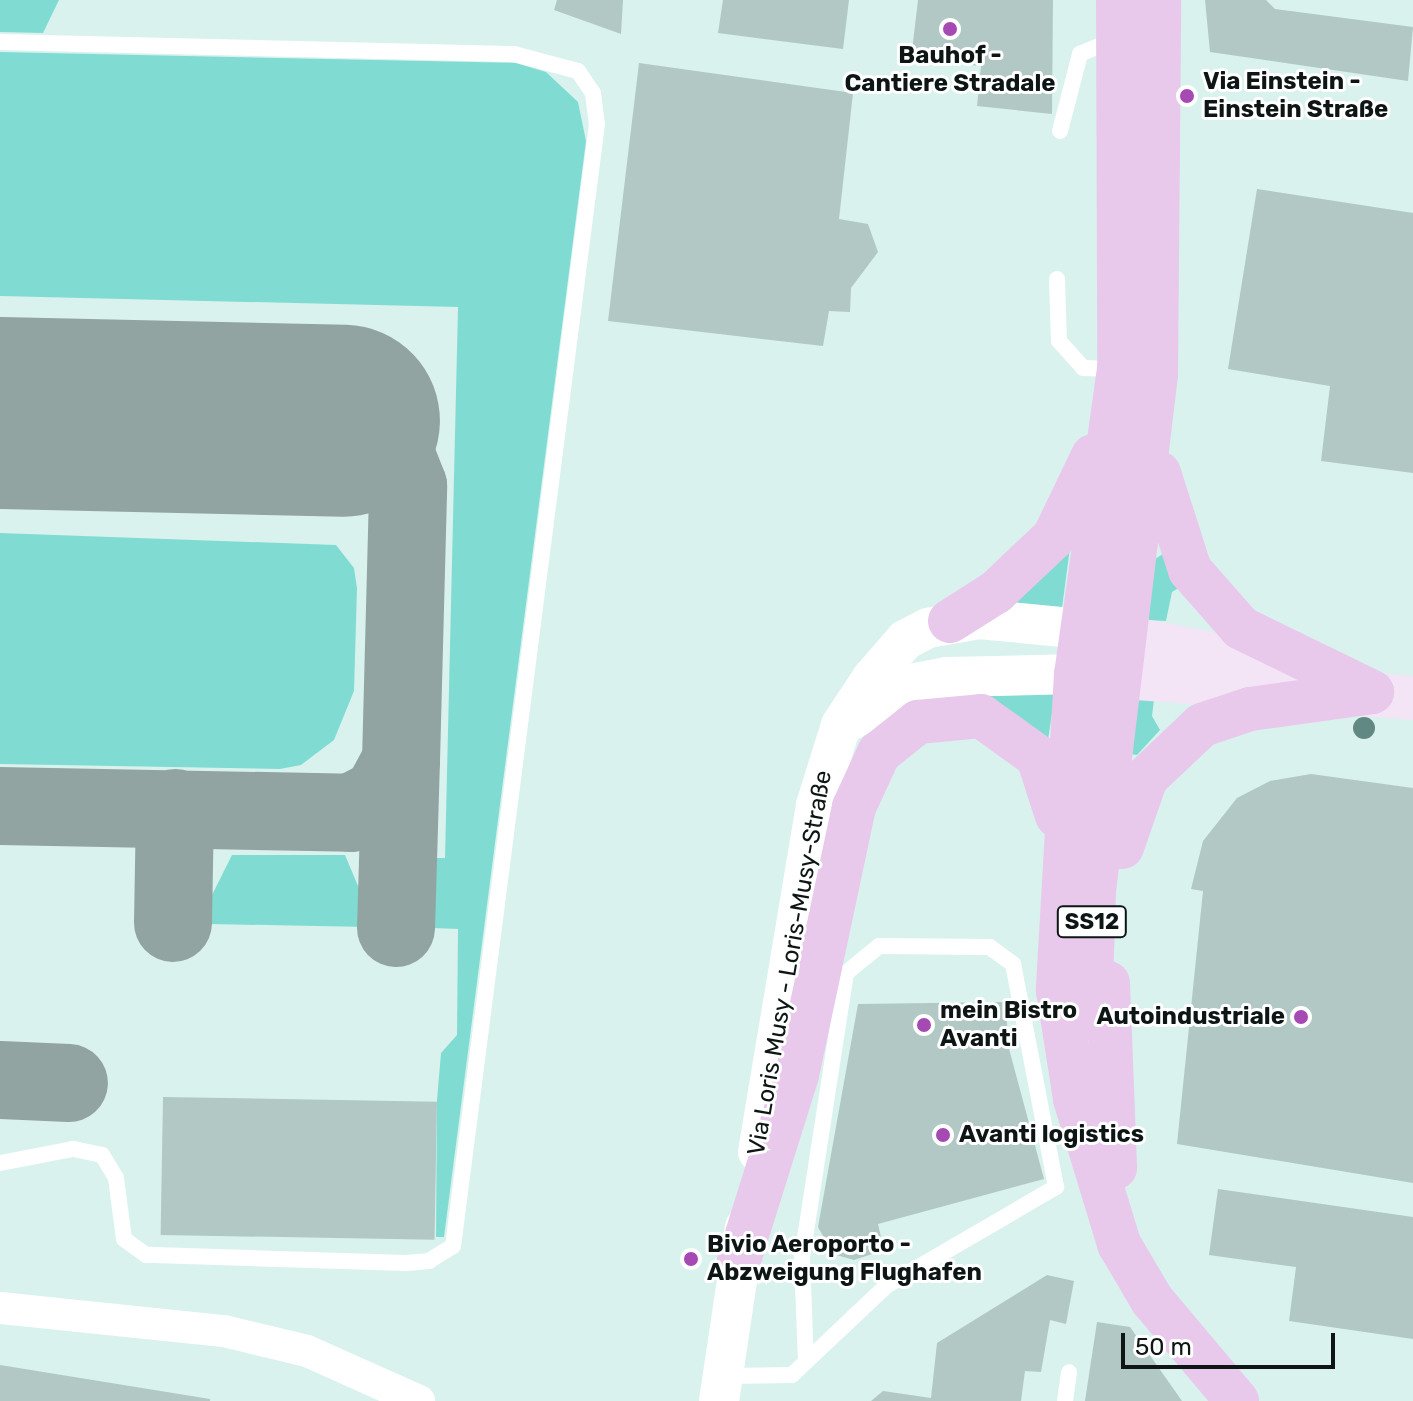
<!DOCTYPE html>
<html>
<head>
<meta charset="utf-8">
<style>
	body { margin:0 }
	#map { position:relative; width:1413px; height:1401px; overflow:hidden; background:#daf2ee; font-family:Rubik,sans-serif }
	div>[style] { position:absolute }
	.green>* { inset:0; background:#80dcd3 }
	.taxiway>* { height:78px; margin:-39px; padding:0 39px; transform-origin:39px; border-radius:39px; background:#92a4a1 }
	.runway>* { height:192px; margin:-96px; padding:0 96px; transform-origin:96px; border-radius:96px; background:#92a4a1 }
	.building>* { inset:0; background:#b1c8c5; transform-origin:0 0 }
	.service>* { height:16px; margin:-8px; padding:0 8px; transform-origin:8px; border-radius:8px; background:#fff }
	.minor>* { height:32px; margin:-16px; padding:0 16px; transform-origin:16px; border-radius:16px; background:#fff }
	.tertiary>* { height:40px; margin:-20px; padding:0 20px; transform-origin:20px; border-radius:20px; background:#fff }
	.secondary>* { height:44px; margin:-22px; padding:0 22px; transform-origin:22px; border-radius:22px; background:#f3e4f6 }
	.primary>* { height:44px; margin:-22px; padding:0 22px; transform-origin:22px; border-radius:22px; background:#e8c9ec }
	.trees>* { width:22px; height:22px; margin:-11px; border-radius:50%; background:#628884 }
	.dots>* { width:22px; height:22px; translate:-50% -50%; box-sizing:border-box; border:4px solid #fff; border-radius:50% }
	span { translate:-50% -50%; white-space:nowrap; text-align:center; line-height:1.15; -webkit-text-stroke:6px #fff; paint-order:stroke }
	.shield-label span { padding:2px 6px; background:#fff; border:2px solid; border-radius:6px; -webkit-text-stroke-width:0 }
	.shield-label { font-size:22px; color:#0d1615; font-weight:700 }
	.poi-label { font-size:24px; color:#0d1615; font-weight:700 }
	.left { translate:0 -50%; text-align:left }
	.right { translate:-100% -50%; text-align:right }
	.street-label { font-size:24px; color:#0d1615 }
	.scale { position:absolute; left:1121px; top:1333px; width:214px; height:36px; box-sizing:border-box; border:4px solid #0d1615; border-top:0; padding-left:10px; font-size:24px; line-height:28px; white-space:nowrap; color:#0d1615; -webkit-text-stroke:6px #fff; paint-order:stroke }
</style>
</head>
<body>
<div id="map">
	<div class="green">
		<i style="clip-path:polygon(0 0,59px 0,43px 33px,0 32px)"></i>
		<i style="clip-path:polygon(0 52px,516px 63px,546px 72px,578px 102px,586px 141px,444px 1237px,436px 1237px,437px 1100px,441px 1053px,457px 1035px,458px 929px,432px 928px,433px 858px,445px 858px,458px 307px,0 296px)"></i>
		<i style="clip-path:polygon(0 533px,336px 545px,354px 568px,357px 588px,354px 691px,334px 740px,301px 765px,280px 769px,0 764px)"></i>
		<i style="clip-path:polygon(1071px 540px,1062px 608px,1010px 607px)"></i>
		<i style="clip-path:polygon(1163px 554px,1182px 586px,1172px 592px,1166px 621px,1147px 620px,1155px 559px)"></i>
		<i style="clip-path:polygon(1138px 690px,1155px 692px,1152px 716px,1160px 730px,1137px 755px,1130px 754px)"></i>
		<i style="clip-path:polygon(1055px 693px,1048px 740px,925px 699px)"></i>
		<i style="clip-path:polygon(232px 855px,345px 855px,366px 905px,367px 927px,210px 924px,210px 899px)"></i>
	</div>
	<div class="taxiway">
		<i style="left:0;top:806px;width:351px;rotate:1.1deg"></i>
		<i style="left:351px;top:813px;width:34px;rotate:-27deg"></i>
		<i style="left:381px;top:798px;width:42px;rotate:-61.6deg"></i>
		<i style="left:401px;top:761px;width:275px;rotate:-88.5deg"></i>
		<i style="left:408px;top:486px;width:49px;rotate:-111.4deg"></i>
		<i style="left:390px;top:440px;width:27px;rotate:-144deg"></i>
		<i style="left:368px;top:424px;width:24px;rotate:-173deg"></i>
		<i style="left:173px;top:923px;width:115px;rotate:-89deg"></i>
		<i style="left:396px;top:928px;width:167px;rotate:-88.3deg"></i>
		<i style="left:0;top:1080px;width:69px;rotate:2.5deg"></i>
	</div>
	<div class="runway">
		<i style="left:0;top:413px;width:344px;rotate:1.3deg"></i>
	</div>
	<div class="building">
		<i style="clip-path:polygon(557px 0,623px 0,621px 34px,554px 10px)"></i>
		<i style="clip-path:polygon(723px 0,849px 0,843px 49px,718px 33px)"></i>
		<i style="clip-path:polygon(918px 0,1053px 0,1052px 114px,977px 106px,981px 66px,911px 59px)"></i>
		<i style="clip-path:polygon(1205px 0,1266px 0,1275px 9px,1413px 27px,1408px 81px,1210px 52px)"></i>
		<i style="clip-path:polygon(639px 63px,853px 93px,839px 219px,868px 224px,878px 252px,851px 288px,850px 312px,829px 311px,823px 346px,608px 321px)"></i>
		<i style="clip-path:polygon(1257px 189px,1413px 213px,1413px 473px,1321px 461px,1330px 386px,1228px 369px)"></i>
		<i style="clip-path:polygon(1311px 774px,1413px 788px,1413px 1183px,1177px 1144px,1203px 891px,1191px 889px,1203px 841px,1237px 798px,1270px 781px)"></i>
		<i style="clip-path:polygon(1006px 1002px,1008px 1045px,1044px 1179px,878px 1224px,884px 1250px,854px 1260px,833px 1254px,818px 1227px,858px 1004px)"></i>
		<i style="left:163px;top:1097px;width:274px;height:138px;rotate:1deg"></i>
		<i style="clip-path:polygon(1218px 1189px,1413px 1217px,1413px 1339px,1289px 1321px,1296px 1267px,1209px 1255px)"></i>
		<i style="clip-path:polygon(1047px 1275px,1074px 1281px,1066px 1324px,1050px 1320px,1041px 1372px,1025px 1371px,1021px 1401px,871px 1401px,883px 1391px,931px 1398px,937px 1343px)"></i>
		<i style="clip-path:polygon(1097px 1322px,1130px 1327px,1182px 1401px,1085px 1401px)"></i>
		<i style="clip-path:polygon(0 1365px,210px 1399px,210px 1401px,0 1401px)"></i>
	</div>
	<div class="service">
		<i style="left:0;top:42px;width:514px;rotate:1.34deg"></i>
		<i style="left:514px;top:54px;width:66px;rotate:14.9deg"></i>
		<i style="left:578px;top:71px;width:27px;rotate:56deg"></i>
		<i style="left:593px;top:93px;width:31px;rotate:83deg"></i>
		<i style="left:597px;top:124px;width:1131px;rotate:97.31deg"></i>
		<i style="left:453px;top:1246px;width:28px;rotate:148deg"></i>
		<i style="left:429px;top:1261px;width:23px;rotate:175deg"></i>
		<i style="left:406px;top:1263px;width:260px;rotate:-178.2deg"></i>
		<i style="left:146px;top:1255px;width:27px;rotate:-144deg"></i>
		<i style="left:124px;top:1239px;width:62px;rotate:-97.5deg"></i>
		<i style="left:116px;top:1178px;width:27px;rotate:-121deg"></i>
		<i style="left:102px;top:1155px;width:30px;rotate:-168deg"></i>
		<i style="left:73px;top:1149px;width:74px;rotate:169.1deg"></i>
		<i style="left:1060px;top:131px;width:80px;rotate:-75.4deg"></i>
		<i style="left:1080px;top:54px;width:36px;rotate:-23deg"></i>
		<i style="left:1057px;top:279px;width:62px;rotate:88.2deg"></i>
		<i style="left:1059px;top:341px;width:36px;rotate:48deg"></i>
		<i style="left:1083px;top:368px;width:33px;rotate:2deg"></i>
		<i style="left:723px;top:1376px;width:69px;rotate:-0.8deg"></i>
		<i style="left:792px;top:1375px;width:129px;rotate:-43.4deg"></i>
		<i style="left:886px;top:1286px;width:197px;rotate:-30.2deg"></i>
		<i style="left:1056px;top:1187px;width:227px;rotate:-100.9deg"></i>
		<i style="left:1013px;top:964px;width:29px;rotate:-144deg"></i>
		<i style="left:990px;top:947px;width:111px;rotate:-179.5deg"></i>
		<i style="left:879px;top:946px;width:43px;rotate:140.7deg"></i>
		<i style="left:846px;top:973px;width:288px;rotate:98.8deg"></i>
		<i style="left:802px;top:1258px;width:104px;rotate:87.8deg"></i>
		<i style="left:1065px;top:1401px;width:29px;rotate:-82deg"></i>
	</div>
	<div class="minor">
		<i style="left:0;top:1308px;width:225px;rotate:5.9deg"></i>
		<i style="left:224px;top:1331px;width:85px;rotate:13.5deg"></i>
		<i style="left:307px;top:1351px;width:123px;rotate:24.1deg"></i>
	</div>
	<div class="tertiary">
		<i style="left:848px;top:722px;width:78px;rotate:-29.8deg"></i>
		<i style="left:916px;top:683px;width:32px;rotate:-11deg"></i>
		<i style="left:947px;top:677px;width:129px;rotate:-1.3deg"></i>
		<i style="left:758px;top:1152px;width:352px;rotate:-80.5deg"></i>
		<i style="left:816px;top:805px;width:84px;rotate:-72.6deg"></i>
		<i style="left:841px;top:725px;width:56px;rotate:-56.6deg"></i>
		<i style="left:872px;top:678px;width:50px;rotate:-49deg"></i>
		<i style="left:905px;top:640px;width:26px;rotate:-28deg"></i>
		<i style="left:928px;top:628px;width:52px;rotate:-10deg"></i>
		<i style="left:979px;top:619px;width:103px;rotate:5.5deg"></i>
		<i style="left:719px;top:1401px;width:176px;rotate:-81.5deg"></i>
	</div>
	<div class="secondary">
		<i style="left:1086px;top:630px;width:171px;rotate:10.8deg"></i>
		<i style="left:1080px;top:674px;width:334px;rotate:4.1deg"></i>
	</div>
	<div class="primary">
		<i style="left:1118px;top:0;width:369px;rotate:89.8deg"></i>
		<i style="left:1119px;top:369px;width:308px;rotate:98deg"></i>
		<i style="left:1076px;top:674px;width:317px;rotate:93.3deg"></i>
		<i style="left:1058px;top:990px;width:110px;rotate:81.1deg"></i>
		<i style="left:1075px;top:1099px;width:152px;rotate:73.1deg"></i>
		<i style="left:1119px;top:1244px;width:65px;rotate:59.5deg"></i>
		<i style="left:1152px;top:1300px;width:132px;rotate:49.9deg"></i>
		<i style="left:1159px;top:473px;width:102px;rotate:72.3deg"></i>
		<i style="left:1190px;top:570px;width:77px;rotate:48.7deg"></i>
		<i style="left:1241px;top:628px;width:146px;rotate:26deg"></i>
		<i style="left:950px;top:621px;width:54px;rotate:-32.2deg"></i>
		<i style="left:996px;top:592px;width:80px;rotate:-43.5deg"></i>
		<i style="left:1054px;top:537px;width:90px;rotate:-64.3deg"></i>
		<i style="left:1122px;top:847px;width:73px;rotate:-70.8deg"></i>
		<i style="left:1146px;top:778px;width:77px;rotate:-43.4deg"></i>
		<i style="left:1202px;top:725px;width:51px;rotate:-18.4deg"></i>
		<i style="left:1250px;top:709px;width:123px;rotate:-7.9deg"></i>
		<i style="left:1108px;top:983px;width:185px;rotate:87.8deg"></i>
		<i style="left:1090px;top:1017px;width:126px;rotate:-88.2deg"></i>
		<i style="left:1094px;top:891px;width:520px;rotate:-83.15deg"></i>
		<i style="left:1156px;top:375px;width:375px;rotate:-89.5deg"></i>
		<i style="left:739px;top:1260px;width:194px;rotate:-72.6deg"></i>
		<i style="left:797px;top:1075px;width:274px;rotate:-78deg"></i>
		<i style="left:854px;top:807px;width:60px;rotate:-65.2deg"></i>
		<i style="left:879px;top:753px;width:50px;rotate:-38.5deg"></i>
		<i style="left:918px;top:722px;width:63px;rotate:-5.4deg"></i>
		<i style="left:981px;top:716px;width:70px;rotate:35.7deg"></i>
		<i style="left:1038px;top:757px;width:62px;rotate:72.1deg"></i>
	</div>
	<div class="trees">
		<i style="left:1364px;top:728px"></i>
	</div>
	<div class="dots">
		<i style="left:950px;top:29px;background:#a549b3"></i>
		<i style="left:1187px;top:96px;background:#a549b3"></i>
		<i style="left:1301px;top:1017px;background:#a549b3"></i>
		<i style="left:924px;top:1025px;background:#a549b3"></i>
		<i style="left:943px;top:1135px;background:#a549b3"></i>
		<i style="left:691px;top:1259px;background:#a549b3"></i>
	</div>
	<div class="shield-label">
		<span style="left:1092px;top:922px">SS12</span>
	</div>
	<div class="poi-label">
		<span style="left:950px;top:70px">Bauhof -<br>Cantiere Stradale</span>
		<span class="left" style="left:1203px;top:96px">Via Einstein -<br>Einstein Straße</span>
		<span class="left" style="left:940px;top:1025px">mein Bistro<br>Avanti</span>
		<span class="right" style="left:1285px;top:1017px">Autoindustriale</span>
		<span class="left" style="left:959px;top:1135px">Avanti logistics</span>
		<span class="left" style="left:707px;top:1259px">Bivio Aeroporto -<br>Abzweigung Flughafen</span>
	</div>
	<div class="street-label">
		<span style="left:790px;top:963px;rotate:-80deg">Via Loris Musy - Loris-Musy-Straße</span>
	</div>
	<div class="scale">50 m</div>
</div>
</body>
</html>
